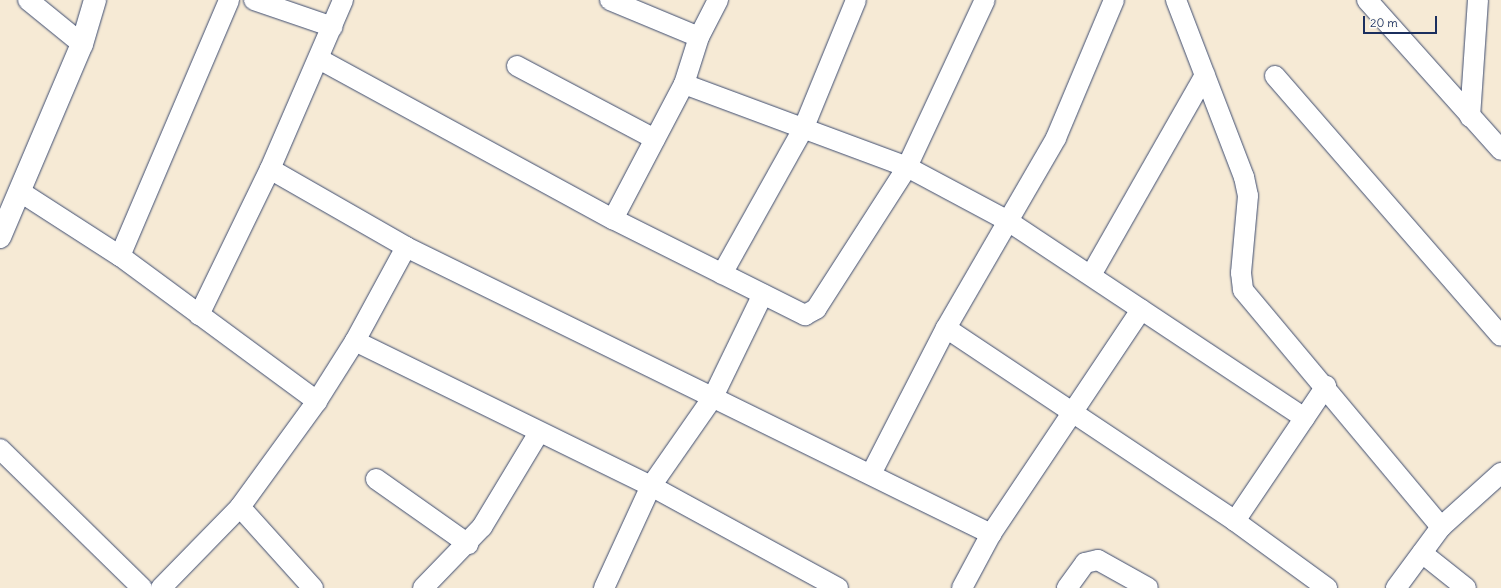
<!DOCTYPE html>
<html>
<head>
<meta charset="utf-8">
<style>
	body { margin:0 }
	#map { position:relative; width:1501px; height:588px; overflow:hidden; background:#f6ead5; font-family:Delius,sans-serif }
	div>[style] { position:absolute }
	.roads { filter:drop-shadow(0 0 1px #3c4b70) drop-shadow(0 0 1px #3c4b70) }
	.street>* { height:20px; margin:-10px; padding:0 10px; transform-origin:10px; border-radius:10px; background:#fff }
	.secondary>* { height:22px; margin:-11px; padding:0 11px; transform-origin:11px; border-radius:11px; background:#fff }
	span { translate:-50% -50%; white-space:nowrap; text-align:center; line-height:1.15; -webkit-text-stroke:4px #fdfcf7; paint-order:stroke }
	.scale { position:absolute; left:1363px; top:16px; width:74px; height:18px; box-sizing:border-box; border:2px solid #1b2f5e; border-top:0; padding-left:5px; font-size:12px; line-height:14px; white-space:nowrap; color:#1b2f5e; -webkit-text-stroke:3px #fdfcf7; paint-order:stroke }
</style>
</head>
<body>
<div id="map">
	<div class="roads">
		<div class="street">
			<i style="left:28px;top:0;width:70px;rotate:39.2deg"></i>
			<i style="left:254px;top:0;width:83px;rotate:18.9deg"></i>
			<i style="left:610px;top:0;width:96px;rotate:22.6deg"></i>
			<i style="left:1176px;top:0;width:190px;rotate:69deg"></i>
			<i style="left:1244px;top:177px;width:19px;rotate:78deg"></i>
			<i style="left:1248px;top:196px;width:77px;rotate:95.2deg"></i>
			<i style="left:1241px;top:273px;width:17px;rotate:83deg"></i>
			<i style="left:1243px;top:290px;width:309px;rotate:50.1deg"></i>
			<i style="left:1367px;top:0;width:201px;rotate:48.2deg"></i>
			<i style="left:319px;top:59px;width:335px;rotate:28.6deg"></i>
			<i style="left:613px;top:219px;width:215px;rotate:26.6deg"></i>
			<i style="left:805px;top:315px;width:13px;rotate:-29deg"></i>
			<i style="left:816px;top:309px;width:169px;rotate:-57.3deg"></i>
			<i style="left:907px;top:167px;width:184px;rotate:-65deg"></i>
			<i style="left:517px;top:66px;width:156px;rotate:27.9deg"></i>
			<i style="left:1275px;top:76px;width:344px;rotate:49deg"></i>
			<i style="left:684px;top:84px;width:238px;rotate:20.4deg"></i>
			<i style="left:907px;top:167px;width:115px;rotate:28.1deg"></i>
			<i style="left:1008px;top:221px;width:356px;rotate:33.6deg"></i>
			<i style="left:1470px;top:117px;width:117px;rotate:-86.1deg"></i>
			<i style="left:270px;top:169px;width:157px;rotate:29.8deg"></i>
			<i style="left:406px;top:247px;width:652px;rotate:26.13deg"></i>
			<i style="left:19px;top:191px;width:120px;rotate:32.8deg"></i>
			<i style="left:120px;top:256px;width:245px;rotate:36.4deg"></i>
			<i style="left:613px;top:219px;width:153px;rotate:-62.3deg"></i>
			<i style="left:684px;top:84px;width:49px;rotate:-72.3deg"></i>
			<i style="left:699px;top:37px;width:42px;rotate:-62.8deg"></i>
			<i style="left:120px;top:256px;width:278px;rotate:-66.9deg"></i>
			<i style="left:722px;top:274px;width:168px;rotate:-60.8deg"></i>
			<i style="left:804px;top:127px;width:137px;rotate:-67.7deg"></i>
			<i style="left:1091px;top:275px;width:230px;rotate:-60.3deg"></i>
			<i style="left:199px;top:315px;width:162px;rotate:-64.1deg"></i>
			<i style="left:270px;top:169px;width:184px;rotate:-66.6deg"></i>
			<i style="left:946px;top:328px;width:348px;rotate:33.7deg"></i>
			<i style="left:1235px;top:521px;width:114px;rotate:36.1deg"></i>
			<i style="left:355px;top:341px;width:330px;rotate:26.1deg"></i>
			<i style="left:651px;top:486px;width:213px;rotate:28.6deg"></i>
			<i style="left:0;top:449px;width:199px;rotate:44.4deg"></i>
			<i style="left:871px;top:474px;width:164px;rotate:-62.8deg"></i>
			<i style="left:946px;top:328px;width:220px;rotate:-59.9deg"></i>
			<i style="left:1056px;top:138px;width:150px;rotate:-67.2deg"></i>
			<i style="left:376px;top:479px;width:113px;rotate:35.2deg"></i>
			<i style="left:240px;top:507px;width:109px;rotate:48deg"></i>
			<i style="left:1235px;top:521px;width:163px;rotate:-56deg"></i>
			<i style="left:1422px;top:553px;width:56px;rotate:38.5deg"></i>
			<i style="left:161px;top:588px;width:113px;rotate:-45.7deg"></i>
			<i style="left:240px;top:507px;width:131px;rotate:-54deg"></i>
			<i style="left:317px;top:401px;width:71px;rotate:-57.7deg"></i>
			<i style="left:355px;top:341px;width:107px;rotate:-61.5deg"></i>
			<i style="left:423px;top:588px;width:85px;rotate:-46deg"></i>
			<i style="left:482px;top:527px;width:109px;rotate:-58.9deg"></i>
			<i style="left:604px;top:588px;width:112px;rotate:-65.3deg"></i>
			<i style="left:651px;top:486px;width:108px;rotate:-55.1deg"></i>
			<i style="left:713px;top:397px;width:114px;rotate:-64.1deg"></i>
			<i style="left:962px;top:588px;width:61px;rotate:-61.8deg"></i>
			<i style="left:991px;top:534px;width:270px;rotate:-56.2deg"></i>
			<i style="left:1067px;top:588px;width:31px;rotate:-54deg"></i>
			<i style="left:1085px;top:563px;width:13px;rotate:-13deg"></i>
			<i style="left:1098px;top:560px;width:57px;rotate:29.2deg"></i>
			<i style="left:1396px;top:588px;width:76px;rotate:-53.6deg"></i>
			<i style="left:1441px;top:527px;width:81px;rotate:-42deg"></i>
		</div>
		<div class="secondary">
			<i style="left:0;top:237px;width:210px;rotate:-67deg"></i>
			<i style="left:82px;top:44px;width:46px;rotate:-73.5deg"></i>
		</div>
	</div>
	<div class="scale">20 m</div>
</div>
</body>
</html>
